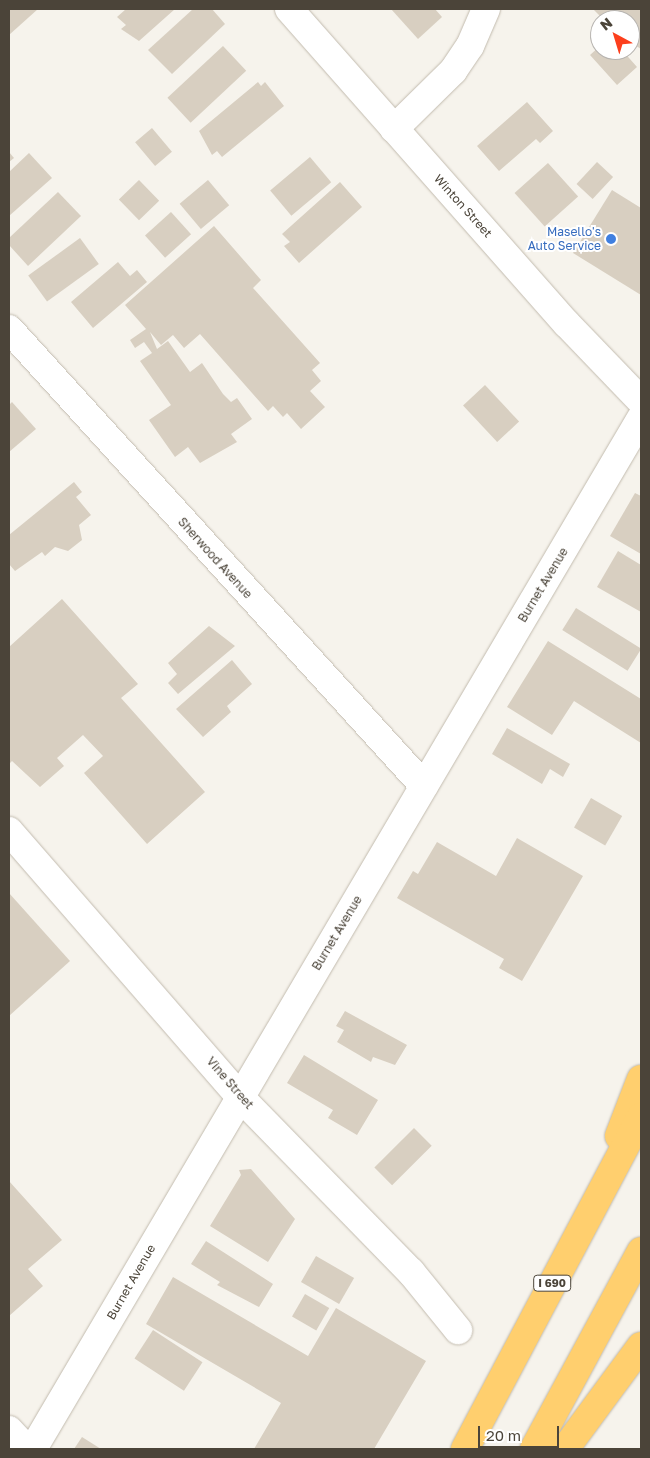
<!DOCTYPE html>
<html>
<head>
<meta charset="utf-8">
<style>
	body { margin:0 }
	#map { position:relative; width:650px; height:1458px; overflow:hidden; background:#f6f3ec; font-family:"Golos Text",sans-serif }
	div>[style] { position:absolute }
	.building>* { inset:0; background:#d8cfc1; transform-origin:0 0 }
	.roads { filter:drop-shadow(0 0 1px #c2bbae) drop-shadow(0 0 1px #c2bbae) }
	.minor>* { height:28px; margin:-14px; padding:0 14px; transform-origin:14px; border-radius:14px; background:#fff }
	.highway>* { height:28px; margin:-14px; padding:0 14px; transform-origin:14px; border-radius:14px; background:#ffcf6e }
	.dots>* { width:14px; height:14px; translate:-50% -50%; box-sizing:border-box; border:2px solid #fff; border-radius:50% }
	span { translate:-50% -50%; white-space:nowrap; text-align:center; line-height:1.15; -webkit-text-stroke:4px #fff; paint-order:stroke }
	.shield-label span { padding:1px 4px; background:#fff; border:1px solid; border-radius:4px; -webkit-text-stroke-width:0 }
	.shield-label { font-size:11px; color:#4b4439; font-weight:700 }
	.street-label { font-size:12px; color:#4b4439 }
	.shop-label { font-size:12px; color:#366cbe }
	.right { translate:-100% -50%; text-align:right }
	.frame { position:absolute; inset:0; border:10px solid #4b4439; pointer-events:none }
	.north { position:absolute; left:590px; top:10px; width:50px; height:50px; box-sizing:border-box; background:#fff; border:1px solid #b7b4b0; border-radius:50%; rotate:321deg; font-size:14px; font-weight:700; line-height:20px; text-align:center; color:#4b4439 }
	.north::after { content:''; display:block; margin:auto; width:18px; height:22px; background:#fc3f1d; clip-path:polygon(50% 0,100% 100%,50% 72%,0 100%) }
	.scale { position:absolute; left:478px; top:1426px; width:81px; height:22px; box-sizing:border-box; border:2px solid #4b4439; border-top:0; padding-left:6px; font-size:15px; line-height:18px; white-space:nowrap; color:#4b4439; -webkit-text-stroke:4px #fff; paint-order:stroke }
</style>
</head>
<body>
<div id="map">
	<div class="building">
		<i style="clip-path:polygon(9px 9px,38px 9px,9px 35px)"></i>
		<i style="clip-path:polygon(126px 9px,175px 9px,139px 41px,121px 29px,126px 25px,117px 17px)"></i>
		<i style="clip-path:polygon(193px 9px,212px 9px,225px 24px,172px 74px,148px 50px)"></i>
		<i style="clip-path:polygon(391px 9px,435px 9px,442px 17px,418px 39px)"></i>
		<i style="clip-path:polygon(593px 9px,641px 9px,641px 49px,630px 42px,630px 20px,604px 20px)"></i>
		<i style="left:223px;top:46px;width:34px;height:76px;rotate:47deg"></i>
		<i style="clip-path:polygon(600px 46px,600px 50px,622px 50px,637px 67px,617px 85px,590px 55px)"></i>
		<i style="clip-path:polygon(258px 82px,261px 86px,265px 82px,284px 106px,222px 157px,217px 151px,212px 155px,199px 131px)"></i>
		<i style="clip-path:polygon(527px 102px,553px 131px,540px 143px,536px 139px,499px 171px,477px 146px)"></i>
		<i style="left:152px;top:128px;width:31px;height:22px;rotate:50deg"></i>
		<i style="clip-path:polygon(9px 152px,14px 158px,9px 162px)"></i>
		<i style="clip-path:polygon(29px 153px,52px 178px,9px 216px,9px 172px)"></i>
		<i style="left:310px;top:157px;width:33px;height:52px;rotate:50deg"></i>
		<i style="left:597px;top:162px;width:22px;height:30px;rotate:43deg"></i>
		<i style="left:548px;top:163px;width:45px;height:45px;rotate:48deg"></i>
		<i style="left:139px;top:180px;width:29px;height:28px;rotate:46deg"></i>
		<i style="left:208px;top:180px;width:33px;height:37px;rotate:50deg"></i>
		<i style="clip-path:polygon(340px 182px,362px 207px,299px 263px,284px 246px,290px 242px,282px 234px)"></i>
		<i style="clip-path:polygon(612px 190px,641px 208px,641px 295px,573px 253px)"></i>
		<i style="clip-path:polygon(58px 192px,81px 216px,28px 266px,9px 245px,9px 238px)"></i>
		<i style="left:171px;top:212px;width:30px;height:35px;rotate:48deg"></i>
		<i style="clip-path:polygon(214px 226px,261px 280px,253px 288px,320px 363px,312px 370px,321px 381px,310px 391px,325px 407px,301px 429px,287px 413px,283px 417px,273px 406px,268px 411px,200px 334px,184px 348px,173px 335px,161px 345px,150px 332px,157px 349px,168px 341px,190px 372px,202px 363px,223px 394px,231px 402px,237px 398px,252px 419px,231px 434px,237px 442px,200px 463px,188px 447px,175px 457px,149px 420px,171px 405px,140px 361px,152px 353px,144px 342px,135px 348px,130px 340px,146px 329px,125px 305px)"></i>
		<i style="left:80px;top:238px;width:32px;height:64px;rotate:54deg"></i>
		<i style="clip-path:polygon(118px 262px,130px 276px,137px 270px,147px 282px,93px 328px,71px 302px)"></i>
		<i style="left:485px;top:385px;width:50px;height:30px;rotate:47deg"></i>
		<i style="clip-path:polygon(12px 402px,36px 429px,9px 452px,9px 405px)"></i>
		<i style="clip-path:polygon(74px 482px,82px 492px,76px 497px,91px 515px,79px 525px,82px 540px,68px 551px,55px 547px,45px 556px,42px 552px,15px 571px,9px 564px,9px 535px)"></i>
		<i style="clip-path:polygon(635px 493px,641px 496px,641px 554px,610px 536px)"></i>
		<i style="clip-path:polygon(618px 551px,641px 565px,641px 612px,597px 587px)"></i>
		<i style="clip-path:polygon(62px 599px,138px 684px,121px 698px,205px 792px,147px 844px,84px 773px,103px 756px,83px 735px,57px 758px,64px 766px,40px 787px,12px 761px,9px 764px,9px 647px)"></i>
		<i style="left:576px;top:608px;width:77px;height:26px;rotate:32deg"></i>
		<i style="clip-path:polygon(209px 626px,235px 646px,178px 694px,168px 683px,177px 674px,168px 663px)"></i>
		<i style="clip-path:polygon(548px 641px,641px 699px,641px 743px,574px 701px,552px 735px,507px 707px)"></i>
		<i style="clip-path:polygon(232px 660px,252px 684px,227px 706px,231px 712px,203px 737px,176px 709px)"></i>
		<i style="clip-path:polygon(507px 728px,570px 764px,563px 777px,550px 769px,542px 784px,492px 754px)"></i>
		<i style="left:591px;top:798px;width:36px;height:34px;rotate:30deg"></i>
		<i style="clip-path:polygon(517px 838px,583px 876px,522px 981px,499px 968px,504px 959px,397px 898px,413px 871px,418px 874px,437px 842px,496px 876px)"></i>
		<i style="clip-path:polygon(9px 893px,70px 961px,9px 1016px)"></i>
		<i style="clip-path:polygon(345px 1011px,407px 1045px,395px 1065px,373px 1057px,371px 1062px,337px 1042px,344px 1030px,336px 1026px)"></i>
		<i style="clip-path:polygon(304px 1055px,378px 1100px,357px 1135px,328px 1118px,333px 1110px,287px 1083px)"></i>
		<i style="left:414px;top:1128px;width:25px;height:56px;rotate:45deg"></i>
		<i style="clip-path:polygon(251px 1169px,295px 1219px,268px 1262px,210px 1226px,241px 1175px,239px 1170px)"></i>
		<i style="clip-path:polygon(9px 1181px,62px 1240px,28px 1269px,43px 1286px,9px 1316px)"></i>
		<i style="clip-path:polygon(206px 1241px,273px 1284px,259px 1307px,217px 1285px,220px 1282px,191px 1264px)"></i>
		<i style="left:316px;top:1256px;width:44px;height:30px;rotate:30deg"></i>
		<i style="clip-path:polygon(173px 1277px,308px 1356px,336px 1308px,426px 1361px,374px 1449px,254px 1449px,281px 1403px,146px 1324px)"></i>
		<i style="left:305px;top:1294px;width:28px;height:26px;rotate:30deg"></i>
		<i style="left:153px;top:1330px;width:59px;height:34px;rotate:33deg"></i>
		<i style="clip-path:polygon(82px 1437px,101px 1449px,74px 1449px)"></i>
	</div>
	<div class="roads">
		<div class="minor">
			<i style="left:289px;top:9px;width:420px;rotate:48.6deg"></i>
			<i style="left:567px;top:324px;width:107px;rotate:46.1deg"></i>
			<i style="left:394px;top:129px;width:83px;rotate:-44.5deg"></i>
			<i style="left:453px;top:71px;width:30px;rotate:-56deg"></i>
			<i style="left:470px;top:46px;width:40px;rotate:-66.6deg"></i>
			<i style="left:9px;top:329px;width:617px;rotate:47.76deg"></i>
			<i style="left:9px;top:831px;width:352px;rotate:49deg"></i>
			<i style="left:240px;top:1097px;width:245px;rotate:45.7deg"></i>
			<i style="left:411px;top:1272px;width:75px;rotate:51deg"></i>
			<i style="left:9px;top:1430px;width:26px;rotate:47deg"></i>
			<i style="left:33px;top:1449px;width:1197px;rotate:-59.47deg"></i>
		</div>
		<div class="highway">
			<i style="left:619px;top:1136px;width:61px;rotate:-68.9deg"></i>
			<i style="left:465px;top:1449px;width:376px;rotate:-62.1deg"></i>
			<i style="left:534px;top:1449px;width:225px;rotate:-61.6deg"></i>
			<i style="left:565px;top:1449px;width:128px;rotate:-53.6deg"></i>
		</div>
	</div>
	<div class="dots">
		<i style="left:611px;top:239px;background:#3f7fe0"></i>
	</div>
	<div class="shield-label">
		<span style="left:552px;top:1283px">I 690</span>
	</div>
	<div class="street-label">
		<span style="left:463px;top:206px;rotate:48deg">Winton Street</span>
		<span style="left:215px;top:558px;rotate:48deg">Sherwood Avenue</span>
		<span style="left:543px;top:585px;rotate:-59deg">Burnet Avenue</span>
		<span style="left:337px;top:933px;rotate:-59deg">Burnet Avenue</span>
		<span style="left:230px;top:1083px;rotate:49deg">Vine Street</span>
		<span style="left:131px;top:1282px;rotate:-60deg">Burnet Avenue</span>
	</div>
	<div class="shop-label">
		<span class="right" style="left:601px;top:239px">Masello's<br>Auto Service</span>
	</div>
	<div class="frame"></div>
	<div class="north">N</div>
	<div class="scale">20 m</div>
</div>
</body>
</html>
